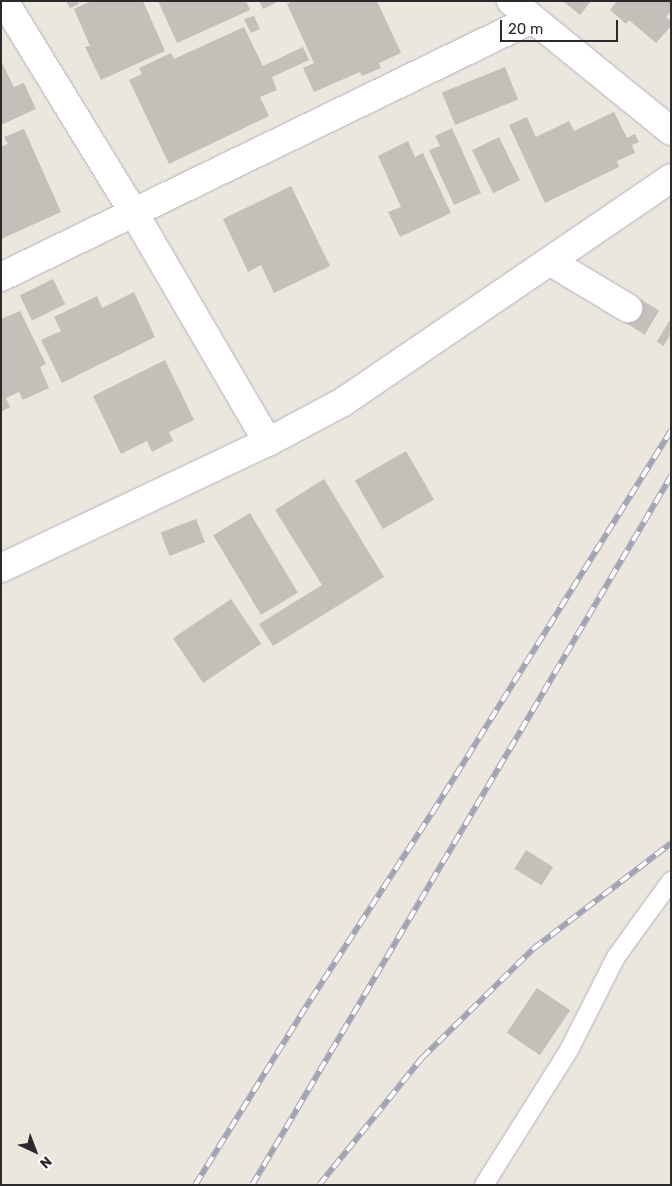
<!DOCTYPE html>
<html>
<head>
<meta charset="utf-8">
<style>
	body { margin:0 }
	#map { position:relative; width:672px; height:1186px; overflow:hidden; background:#ebe6de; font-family:Rubik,sans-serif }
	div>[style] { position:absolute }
	.building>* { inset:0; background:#c3c0ba; transform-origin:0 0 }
	.street-tunnel>* { height:28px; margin-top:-14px; transform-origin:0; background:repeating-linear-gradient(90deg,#c4c0ba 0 28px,transparent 0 42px) }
	.roads { filter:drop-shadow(0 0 1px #b1b3bc) drop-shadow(0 0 1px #b1b3bc) }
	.lane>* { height:18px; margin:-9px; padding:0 9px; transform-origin:9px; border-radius:9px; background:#fff }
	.street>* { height:28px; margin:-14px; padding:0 14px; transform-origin:14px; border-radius:14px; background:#fff }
	.rail>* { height:5.5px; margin-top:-2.75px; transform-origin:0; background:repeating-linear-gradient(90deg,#fff 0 11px,#a1a3b3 0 22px); box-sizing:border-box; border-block:1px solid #a1a3b3 }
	span { translate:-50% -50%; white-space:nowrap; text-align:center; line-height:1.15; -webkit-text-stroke:4px #fff; paint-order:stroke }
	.frame { position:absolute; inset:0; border:2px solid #2a2a2a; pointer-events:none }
	.north { position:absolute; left:10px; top:1126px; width:50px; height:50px; -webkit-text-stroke:4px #fff; paint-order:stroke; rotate:137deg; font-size:14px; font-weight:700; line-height:20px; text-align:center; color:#2a2a2a }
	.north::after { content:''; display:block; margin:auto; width:18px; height:22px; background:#2a2a2a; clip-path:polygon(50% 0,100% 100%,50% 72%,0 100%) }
	.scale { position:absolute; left:500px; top:20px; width:118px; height:22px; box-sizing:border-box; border:2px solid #2a2a2a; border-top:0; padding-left:6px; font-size:15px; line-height:18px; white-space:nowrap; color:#2a2a2a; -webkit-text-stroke:4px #fff; paint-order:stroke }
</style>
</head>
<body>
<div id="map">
	<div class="building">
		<i style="clip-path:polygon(66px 1px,78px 1px,79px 4px,70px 8px)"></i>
		<i style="clip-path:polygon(91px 1px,143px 1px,165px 51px,101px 80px,85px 47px,90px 46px,74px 9px)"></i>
		<i style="clip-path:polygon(158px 1px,246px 1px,250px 10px,177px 43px)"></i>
		<i style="clip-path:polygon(259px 1px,275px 1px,276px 3px,263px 9px)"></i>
		<i style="clip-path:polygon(292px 1px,377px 1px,401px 53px,379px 63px,381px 68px,362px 76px,360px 72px,314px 92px,303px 68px,314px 63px,287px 4px)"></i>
		<i style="clip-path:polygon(563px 1px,591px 1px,580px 15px)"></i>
		<i style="clip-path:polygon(617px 1px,671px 1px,671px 11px,666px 17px,671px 21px,671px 26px,656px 43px,629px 20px,626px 24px,610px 10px)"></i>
		<i style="clip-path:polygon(254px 16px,260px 29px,251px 33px,244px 19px)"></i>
		<i style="clip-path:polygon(244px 27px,263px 66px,303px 47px,309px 60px,272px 77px,277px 90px,260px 97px,269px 116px,169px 164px,129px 80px,142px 74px,139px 68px,171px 53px,174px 59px)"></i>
		<i style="clip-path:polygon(1px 61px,14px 87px,24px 83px,36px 109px,1px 125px)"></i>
		<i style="left:505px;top:67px;width:35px;height:68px;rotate:68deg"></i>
		<i style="clip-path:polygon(614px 112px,627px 138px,635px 134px,639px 142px,632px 145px,635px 153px,617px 161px,619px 167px,545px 203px,509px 125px,527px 117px,536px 137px,569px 121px,574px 131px)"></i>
		<i style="clip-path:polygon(452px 128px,481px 193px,454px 205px,429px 150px,440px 146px,435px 136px)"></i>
		<i style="clip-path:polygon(24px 129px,61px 212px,1px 239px,1px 147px,8px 144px,4px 137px)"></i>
		<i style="left:499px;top:137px;width:48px;height:30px;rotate:64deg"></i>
		<i style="clip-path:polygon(408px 141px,415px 157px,423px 153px,451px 213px,400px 237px,388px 212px,401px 207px,378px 156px)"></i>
		<i style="clip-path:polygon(291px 186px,330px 266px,274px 293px,261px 265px,248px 272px,223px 219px)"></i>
		<i style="left:53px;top:279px;width:28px;height:37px;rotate:64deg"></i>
		<i style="clip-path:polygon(134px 292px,155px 337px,62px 383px,41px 340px,61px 331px,54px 317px,97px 296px,102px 308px)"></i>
		<i style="clip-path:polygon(20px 311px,46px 364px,40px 367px,49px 388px,23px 400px,19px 392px,6px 398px,10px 407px,1px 412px,1px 319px)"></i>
		<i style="clip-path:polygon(165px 360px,194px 420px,169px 432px,173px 441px,152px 452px,147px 441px,121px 454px,93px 396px)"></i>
		<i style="left:406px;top:451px;width:56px;height:59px;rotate:60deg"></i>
		<i style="clip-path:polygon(324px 479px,384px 577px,273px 646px,259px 624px,322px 585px,275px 510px)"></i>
		<i style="left:250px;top:513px;width:93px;height:43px;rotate:59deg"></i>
		<i style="left:196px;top:519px;width:25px;height:38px;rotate:69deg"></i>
		<i style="left:231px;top:599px;width:54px;height:70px;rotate:56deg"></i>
		<i style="left:526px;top:850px;width:32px;height:22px;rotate:32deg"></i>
		<i style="left:537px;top:988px;width:40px;height:54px;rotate:34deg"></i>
	</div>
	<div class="street-tunnel">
		<i style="left:628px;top:308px;width:50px;rotate:31.2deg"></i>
	</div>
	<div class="roads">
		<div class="lane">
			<i style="left:484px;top:1185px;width:160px;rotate:-57.8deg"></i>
			<i style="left:569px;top:1050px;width:104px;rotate:-63.2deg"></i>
			<i style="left:616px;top:957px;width:94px;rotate:-54.1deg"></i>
		</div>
		<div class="street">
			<i style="left:4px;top:1px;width:249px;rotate:58.5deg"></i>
			<i style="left:134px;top:213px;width:265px;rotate:59.7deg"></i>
			<i style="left:511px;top:1px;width:206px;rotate:39.1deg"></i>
			<i style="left:551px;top:262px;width:90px;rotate:30.9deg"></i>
			<i style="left:1px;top:277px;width:590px;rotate:-25.91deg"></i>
			<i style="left:1px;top:568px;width:295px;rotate:-25.3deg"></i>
			<i style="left:268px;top:442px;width:85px;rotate:-28.1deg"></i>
			<i style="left:343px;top:402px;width:397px;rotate:-34.3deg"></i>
		</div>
	</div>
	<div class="rail">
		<i style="left:195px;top:1185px;width:219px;rotate:-58.1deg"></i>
		<i style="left:311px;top:999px;width:222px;rotate:-57deg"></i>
		<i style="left:432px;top:813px;width:451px;rotate:-58deg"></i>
		<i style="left:252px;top:1185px;width:824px;rotate:-59.42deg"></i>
		<i style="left:319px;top:1185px;width:164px;rotate:-51deg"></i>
		<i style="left:422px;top:1058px;width:156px;rotate:-44.5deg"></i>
		<i style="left:533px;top:949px;width:174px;rotate:-37.5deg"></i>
	</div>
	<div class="frame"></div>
	<div class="north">N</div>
	<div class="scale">20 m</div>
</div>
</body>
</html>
